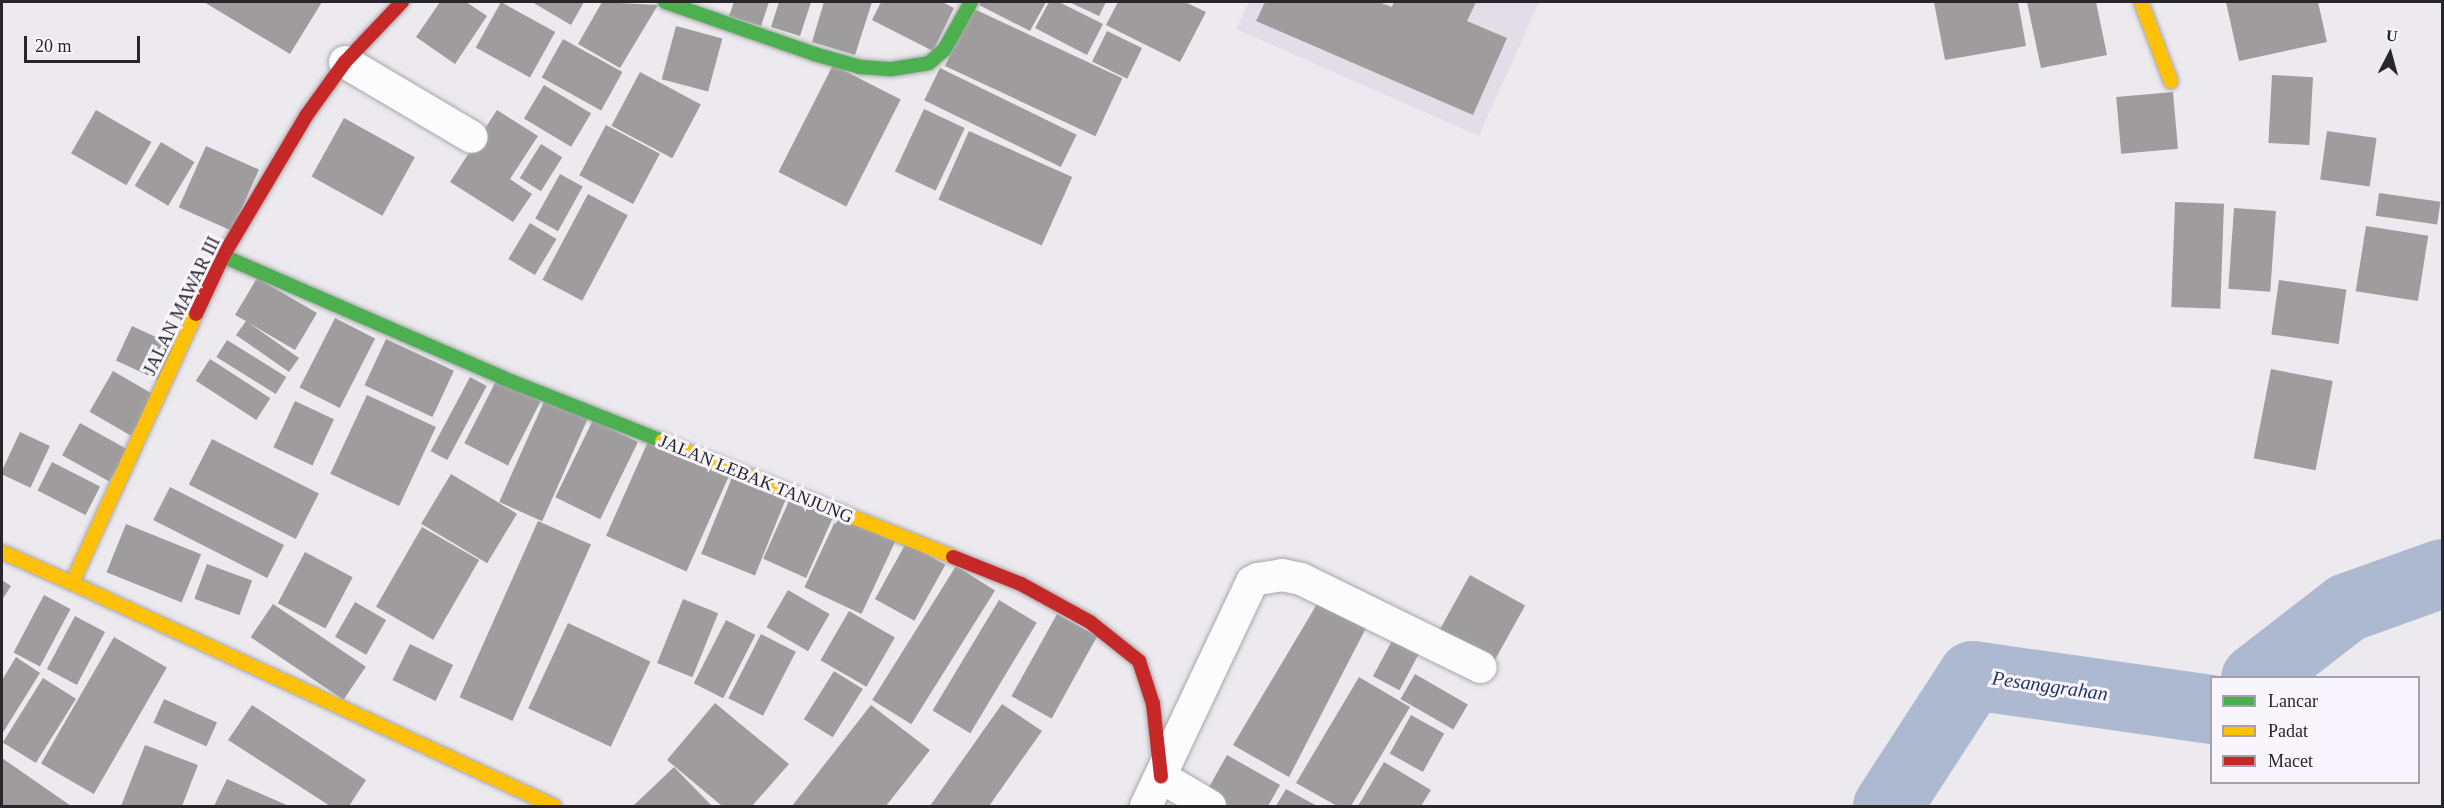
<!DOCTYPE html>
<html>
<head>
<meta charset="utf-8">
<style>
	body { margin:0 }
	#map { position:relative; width:2444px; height:808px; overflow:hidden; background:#eceaee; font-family:"Times New Roman",serif }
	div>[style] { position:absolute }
	.built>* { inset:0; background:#e2dee8 }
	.river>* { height:69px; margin:-34.5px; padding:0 34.5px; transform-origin:34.5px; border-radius:34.5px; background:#adb9d1 }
	.building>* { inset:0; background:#9f9c9e; transform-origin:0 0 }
	.roads { filter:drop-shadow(0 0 2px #a8a6aa) drop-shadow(0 0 2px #a8a6aa) }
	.street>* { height:32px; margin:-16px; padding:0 16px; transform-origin:16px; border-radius:16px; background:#fcfcfc }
	.fast>* { height:14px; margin:-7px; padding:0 7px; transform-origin:7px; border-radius:7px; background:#4caf50 }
	.slow>* { height:14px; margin:-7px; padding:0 7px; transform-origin:7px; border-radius:7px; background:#ffc107 }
	.jam>* { height:14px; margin:-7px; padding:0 7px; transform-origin:7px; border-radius:7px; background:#c62828 }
	span { translate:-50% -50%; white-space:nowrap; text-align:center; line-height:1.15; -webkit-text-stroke:6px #f8f5fd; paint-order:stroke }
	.street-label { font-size:18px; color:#272629 }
	.water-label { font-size:20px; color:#223965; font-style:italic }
	.frame { position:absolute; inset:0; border:3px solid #272629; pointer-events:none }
	.legend { position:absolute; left:2210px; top:676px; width:210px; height:108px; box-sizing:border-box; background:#f8f5fd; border:2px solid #a4a2a8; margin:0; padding:8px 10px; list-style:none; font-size:18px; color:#272629 }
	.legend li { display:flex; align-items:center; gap:12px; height:30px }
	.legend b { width:30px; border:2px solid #a4a2a8 }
	.north { position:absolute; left:2360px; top:24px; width:60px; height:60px; -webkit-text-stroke:4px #f8f5fd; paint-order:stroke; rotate:6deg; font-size:16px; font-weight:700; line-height:24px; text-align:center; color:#272629 }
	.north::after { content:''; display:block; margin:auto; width:21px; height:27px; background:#272629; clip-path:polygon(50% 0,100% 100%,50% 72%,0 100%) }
	.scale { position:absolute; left:24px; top:36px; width:116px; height:27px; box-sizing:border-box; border:3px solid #272629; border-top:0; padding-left:8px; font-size:18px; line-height:21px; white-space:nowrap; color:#272629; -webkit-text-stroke:4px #f8f5fd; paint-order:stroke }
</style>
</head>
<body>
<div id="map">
	<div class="built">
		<i style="clip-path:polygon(1249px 2px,1539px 2px,1479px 136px,1236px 29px)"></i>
	</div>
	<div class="river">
		<i style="left:2255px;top:678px;width:116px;rotate:-37.7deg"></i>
		<i style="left:2347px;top:607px;width:101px;rotate:-19.7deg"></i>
		<i style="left:1887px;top:806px;width:156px;rotate:-57deg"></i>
		<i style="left:1972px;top:675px;width:242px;rotate:8.1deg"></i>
	</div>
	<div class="building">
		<i style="clip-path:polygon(204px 2px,322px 2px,290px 54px)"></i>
		<i style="clip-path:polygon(440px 2px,466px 2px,487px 16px,455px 64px,416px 37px)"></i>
		<i style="left:501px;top:2px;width:62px;height:52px;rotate:29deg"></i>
		<i style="clip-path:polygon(532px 2px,584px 2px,571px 25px)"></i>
		<i style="clip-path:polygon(602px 2px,658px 5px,620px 68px,578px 44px)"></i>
		<i style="clip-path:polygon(734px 2px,769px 2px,761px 26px,729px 16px)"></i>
		<i style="clip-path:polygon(779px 2px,811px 2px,800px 36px,771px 27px)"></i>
		<i style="clip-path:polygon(824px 2px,872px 2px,855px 55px,812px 42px)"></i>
		<i style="clip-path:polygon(881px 2px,942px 2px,954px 8px,933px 51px,872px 20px)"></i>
		<i style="clip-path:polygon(981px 2px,1046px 2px,1030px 31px,979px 5px)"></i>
		<i style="clip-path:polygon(1049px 2px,1059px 2px,1103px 24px,1087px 55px,1035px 28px)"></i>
		<i style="clip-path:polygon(1069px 2px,1106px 2px,1099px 16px)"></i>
		<i style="clip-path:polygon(1118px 2px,1185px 2px,1206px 12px,1180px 62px,1106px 25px)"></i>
		<i style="clip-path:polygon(1265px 2px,1379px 2px,1392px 7px,1394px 2px,1476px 2px,1467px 21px,1507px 38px,1473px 115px,1256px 21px)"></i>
		<i style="clip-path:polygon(1934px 2px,2018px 2px,2026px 46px,1945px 60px)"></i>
		<i style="clip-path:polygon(2027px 2px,2096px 2px,2107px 55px,2041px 68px)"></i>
		<i style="clip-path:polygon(2226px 2px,2318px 2px,2327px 42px,2239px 61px)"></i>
		<i style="left:972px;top:8px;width:166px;height:64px;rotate:25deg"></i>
		<i style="left:676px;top:26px;width:48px;height:55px;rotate:15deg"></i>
		<i style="left:1107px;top:31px;width:39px;height:34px;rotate:26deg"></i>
		<i style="left:563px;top:39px;width:68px;height:44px;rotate:29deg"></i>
		<i style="left:833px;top:65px;width:76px;height:120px;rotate:27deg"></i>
		<i style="left:940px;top:68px;width:152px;height:36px;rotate:26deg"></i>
		<i style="left:640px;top:72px;width:69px;height:61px;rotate:28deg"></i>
		<i style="left:2272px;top:75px;width:41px;height:68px;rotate:3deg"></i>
		<i style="left:544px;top:85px;width:55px;height:39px;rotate:31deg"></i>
		<i style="left:2173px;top:92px;width:57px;height:57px;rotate:85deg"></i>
		<i style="left:924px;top:109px;width:45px;height:69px;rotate:25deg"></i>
		<i style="left:96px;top:110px;width:64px;height:50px;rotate:30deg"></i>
		<i style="clip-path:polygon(497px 110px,538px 136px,510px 179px,532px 194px,513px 222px,450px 182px)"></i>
		<i style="left:344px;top:118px;width:81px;height:67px;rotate:29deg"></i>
		<i style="left:606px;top:125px;width:61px;height:57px;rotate:28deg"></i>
		<i style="left:969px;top:131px;width:113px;height:75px;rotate:24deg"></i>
		<i style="left:2327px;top:131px;width:50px;height:49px;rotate:8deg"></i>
		<i style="left:161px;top:142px;width:39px;height:51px;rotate:31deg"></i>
		<i style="left:541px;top:144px;width:25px;height:40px;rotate:32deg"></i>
		<i style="left:206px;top:146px;width:58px;height:67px;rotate:24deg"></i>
		<i style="left:560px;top:174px;width:26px;height:51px;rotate:29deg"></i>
		<i style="left:2379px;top:193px;width:62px;height:23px;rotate:8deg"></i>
		<i style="left:588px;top:194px;width:45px;height:97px;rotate:28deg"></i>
		<i style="left:2175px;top:202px;width:49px;height:105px;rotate:2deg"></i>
		<i style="left:2234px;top:208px;width:42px;height:81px;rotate:4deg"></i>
		<i style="left:530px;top:223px;width:31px;height:42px;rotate:31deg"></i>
		<i style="left:2366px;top:226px;width:63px;height:66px;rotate:9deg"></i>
		<i style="clip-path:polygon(257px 278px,317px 313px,295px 350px,249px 323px,299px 358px,289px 372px,236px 335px,246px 321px,235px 315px)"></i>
		<i style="left:2279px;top:280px;width:68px;height:55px;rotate:8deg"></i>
		<i style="left:335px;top:318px;width:45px;height:78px;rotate:27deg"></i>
		<i style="left:132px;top:326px;width:47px;height:38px;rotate:25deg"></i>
		<i style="left:386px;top:339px;width:75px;height:51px;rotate:25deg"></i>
		<i style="left:227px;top:340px;width:70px;height:20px;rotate:32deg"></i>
		<i style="left:210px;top:359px;width:72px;height:26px;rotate:33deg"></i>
		<i style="left:2271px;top:369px;width:63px;height:91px;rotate:11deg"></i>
		<i style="left:113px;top:371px;width:48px;height:47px;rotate:30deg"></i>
		<i style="left:470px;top:377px;width:19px;height:84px;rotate:28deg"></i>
		<i style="left:497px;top:379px;width:49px;height:72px;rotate:27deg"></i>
		<i style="left:367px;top:395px;width:76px;height:87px;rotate:25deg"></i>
		<i style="left:546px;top:397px;width:47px;height:115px;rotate:24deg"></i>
		<i style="left:295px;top:401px;width:43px;height:51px;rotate:25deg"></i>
		<i style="left:593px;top:420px;width:50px;height:86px;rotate:26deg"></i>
		<i style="left:80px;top:423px;width:54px;height:37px;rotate:29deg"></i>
		<i style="left:20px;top:432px;width:33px;height:46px;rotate:25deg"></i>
		<i style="left:650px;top:437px;width:88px;height:108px;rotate:24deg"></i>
		<i style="left:212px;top:439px;width:120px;height:51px;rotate:27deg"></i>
		<i style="left:52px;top:462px;width:54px;height:32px;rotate:27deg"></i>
		<i style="left:451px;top:474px;width:77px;height:58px;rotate:31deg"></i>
		<i style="left:733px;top:475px;width:58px;height:85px;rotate:22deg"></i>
		<i style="left:170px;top:487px;width:128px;height:37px;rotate:27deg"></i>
		<i style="left:792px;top:494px;width:47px;height:71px;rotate:24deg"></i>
		<i style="left:839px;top:513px;width:63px;height:82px;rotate:25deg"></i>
		<i style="left:538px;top:521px;width:58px;height:193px;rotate:24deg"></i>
		<i style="left:126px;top:524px;width:81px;height:52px;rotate:22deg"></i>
		<i style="left:422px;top:527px;width:66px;height:92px;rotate:30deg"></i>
		<i style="left:906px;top:543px;width:45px;height:64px;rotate:29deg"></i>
		<i style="left:305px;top:552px;width:54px;height:58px;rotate:28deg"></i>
		<i style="left:207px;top:564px;width:48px;height:37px;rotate:20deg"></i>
		<i style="left:956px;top:566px;width:46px;height:158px;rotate:32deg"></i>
		<i style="left:1470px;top:575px;width:63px;height:64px;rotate:29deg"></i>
		<i style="clip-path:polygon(2px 580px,11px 586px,2px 600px)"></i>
		<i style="left:788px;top:590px;width:48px;height:43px;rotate:30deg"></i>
		<i style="left:44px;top:595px;width:30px;height:65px;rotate:28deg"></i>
		<i style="left:683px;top:599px;width:38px;height:69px;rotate:22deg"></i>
		<i style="left:999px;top:600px;width:44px;height:129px;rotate:31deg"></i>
		<i style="left:355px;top:602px;width:36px;height:40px;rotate:30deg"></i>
		<i style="left:273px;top:604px;width:112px;height:40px;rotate:34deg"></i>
		<i style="clip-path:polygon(1317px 604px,1366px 628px,1289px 777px,1233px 745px)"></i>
		<i style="left:849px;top:611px;width:53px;height:57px;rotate:30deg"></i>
		<i style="left:1057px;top:614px;width:46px;height:94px;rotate:29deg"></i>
		<i style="left:75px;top:616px;width:34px;height:60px;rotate:28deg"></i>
		<i style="left:726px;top:620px;width:33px;height:71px;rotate:27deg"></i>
		<i style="left:568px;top:623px;width:91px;height:94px;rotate:25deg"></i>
		<i style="left:1396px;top:633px;width:30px;height:49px;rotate:28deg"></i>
		<i style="left:761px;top:634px;width:39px;height:72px;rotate:27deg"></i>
		<i style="left:114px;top:637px;width:61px;height:146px;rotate:30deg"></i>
		<i style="left:410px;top:644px;width:48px;height:40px;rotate:26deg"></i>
		<i style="clip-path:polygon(16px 657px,40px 673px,2px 734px,2px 680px)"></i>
		<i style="left:834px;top:671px;width:34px;height:57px;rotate:32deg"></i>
		<i style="left:1415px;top:674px;width:61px;height:29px;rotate:30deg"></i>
		<i style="clip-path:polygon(1359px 677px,1410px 707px,1351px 806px,1337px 806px,1296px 783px)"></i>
		<i style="left:43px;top:678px;width:39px;height:76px;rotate:32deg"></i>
		<i style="left:164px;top:699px;width:58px;height:26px;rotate:24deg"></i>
		<i style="clip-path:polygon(715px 703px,789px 764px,752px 806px,722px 806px,667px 760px)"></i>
		<i style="clip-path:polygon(1002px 704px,1042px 731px,989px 806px,930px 806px)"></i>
		<i style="clip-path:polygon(252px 705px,366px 780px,349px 806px,330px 806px,228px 740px)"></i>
		<i style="clip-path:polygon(871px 705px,930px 750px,886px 806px,792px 806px)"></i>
		<i style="left:1411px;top:715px;width:38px;height:44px;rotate:29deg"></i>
		<i style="clip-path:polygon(145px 745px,198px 765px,182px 806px,121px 806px)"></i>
		<i style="clip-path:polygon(1227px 755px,1280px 785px,1268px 806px,1223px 806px,1204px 796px)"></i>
		<i style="clip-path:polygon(2px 758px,71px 806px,2px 806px)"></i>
		<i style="clip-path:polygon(1384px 762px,1431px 790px,1421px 806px,1358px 806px)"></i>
		<i style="clip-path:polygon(674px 767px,712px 806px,633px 806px)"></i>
		<i style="clip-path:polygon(227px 779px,289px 806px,214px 806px)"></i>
		<i style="clip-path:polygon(1286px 789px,1317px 806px,1276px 806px)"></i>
	</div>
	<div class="roads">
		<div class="street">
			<i style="left:345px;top:62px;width:147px;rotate:30.6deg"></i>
			<i style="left:1161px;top:777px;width:57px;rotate:30.6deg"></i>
			<i style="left:1146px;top:806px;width:248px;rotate:-64.7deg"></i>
			<i style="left:1252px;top:582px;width:7px;rotate:-27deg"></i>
			<i style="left:1258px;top:579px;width:24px;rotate:-9deg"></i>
			<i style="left:1282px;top:575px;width:19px;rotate:12deg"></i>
			<i style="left:1301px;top:579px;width:200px;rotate:26.1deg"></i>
		</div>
		<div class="fast">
			<i style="left:665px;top:2px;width:158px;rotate:19.2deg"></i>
			<i style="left:814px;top:54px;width:48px;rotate:15.8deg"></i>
			<i style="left:860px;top:67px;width:32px;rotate:4deg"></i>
			<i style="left:892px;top:69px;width:37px;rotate:-9deg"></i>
			<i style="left:929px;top:63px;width:20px;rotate:-41deg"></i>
			<i style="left:944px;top:50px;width:55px;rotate:-60.6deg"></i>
			<i style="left:223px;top:256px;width:305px;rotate:23.5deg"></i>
			<i style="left:503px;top:378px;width:171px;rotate:21.6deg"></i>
		</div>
		<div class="slow">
			<i style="left:2141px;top:2px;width:85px;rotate:69.4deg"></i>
			<i style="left:662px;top:441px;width:313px;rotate:21.7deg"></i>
			<i style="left:2px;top:552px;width:77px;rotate:23.9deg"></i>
			<i style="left:72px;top:583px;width:296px;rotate:-65.3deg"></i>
			<i style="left:72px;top:583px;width:531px;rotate:24.83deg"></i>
		</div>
		<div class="jam">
			<i style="left:196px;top:314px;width:64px;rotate:-65deg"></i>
			<i style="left:223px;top:256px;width:163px;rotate:-59.3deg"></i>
			<i style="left:306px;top:116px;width:67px;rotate:-54.2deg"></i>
			<i style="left:345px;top:62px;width:83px;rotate:-46.5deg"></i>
			<i style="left:953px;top:557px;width:73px;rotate:21.7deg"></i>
			<i style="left:1021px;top:584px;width:79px;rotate:28.8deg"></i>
			<i style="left:1090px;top:622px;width:63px;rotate:38.5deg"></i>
			<i style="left:1139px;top:661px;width:45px;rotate:72deg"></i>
			<i style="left:1153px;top:704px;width:73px;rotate:83.7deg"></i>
		</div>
	</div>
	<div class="street-label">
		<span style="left:182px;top:306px;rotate:-64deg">JALAN MAWAR III</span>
		<span style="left:756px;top:479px;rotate:22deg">JALAN LEBAK TANJUNG</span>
	</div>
	<div class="water-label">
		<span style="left:2050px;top:686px;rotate:8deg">Pesanggrahan</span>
	</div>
	<div class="frame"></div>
	<ul class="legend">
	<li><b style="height:8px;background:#4caf50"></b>Lancar</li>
	<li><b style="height:8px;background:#ffc107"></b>Padat</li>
	<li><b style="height:8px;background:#c62828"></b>Macet</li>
	</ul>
	<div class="north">U</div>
	<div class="scale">20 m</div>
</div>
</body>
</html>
